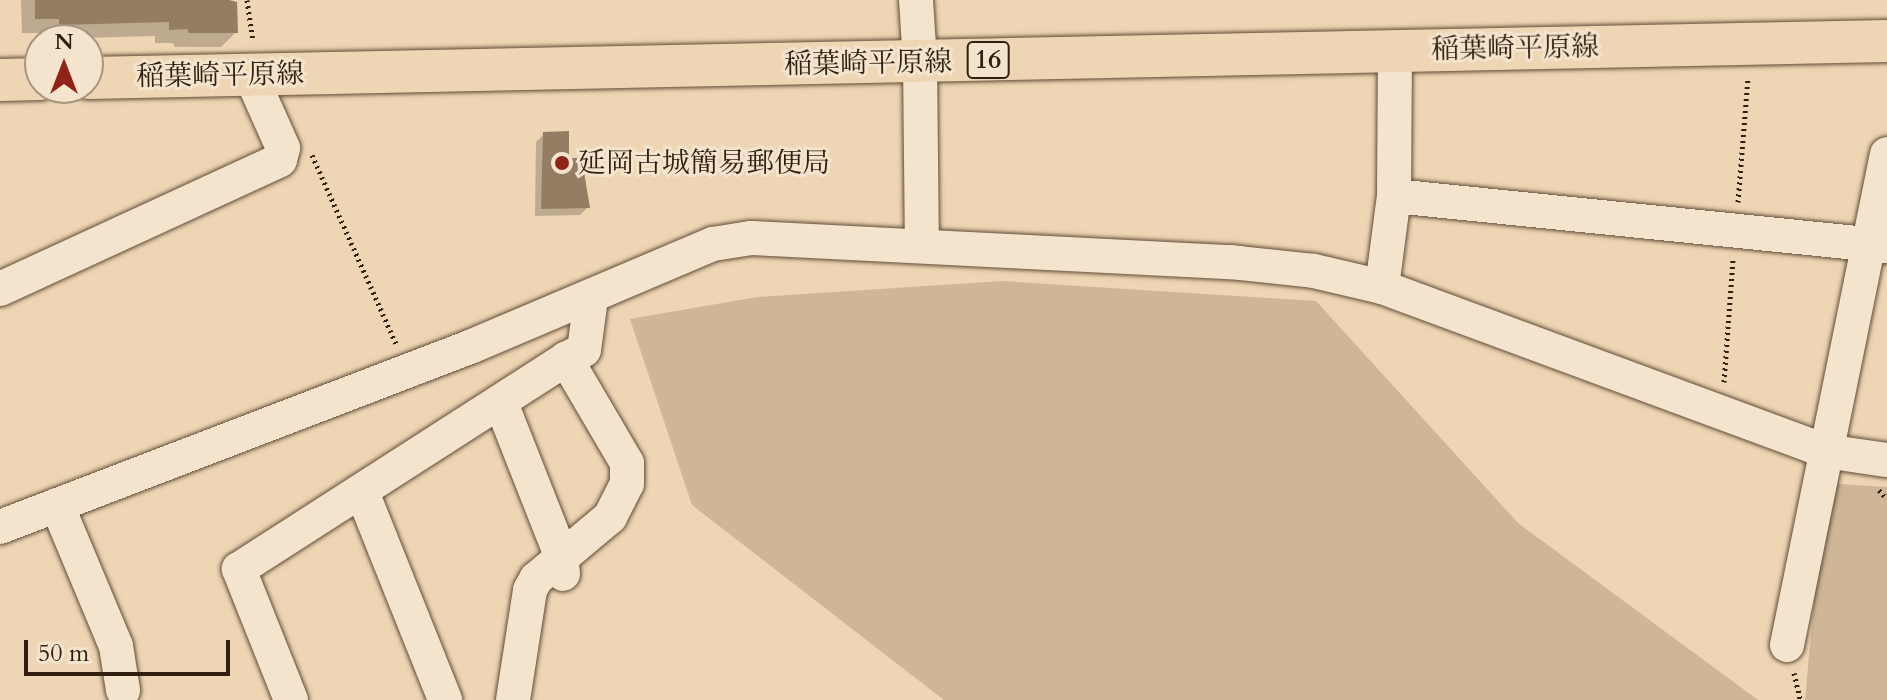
<!DOCTYPE html>
<html>
<head>
<meta charset="utf-8">
<style>
	body { margin:0 }
	#map { position:relative; width:1887px; height:700px; overflow:hidden; background:#eed5b3; font-family:Cardo,"Noto Serif JP",serif }
	div>[style] { position:absolute }
	.green>* { inset:0; background:#ceb697 }
	.shadow>* { inset:0; background:#0003 }
	.building>* { inset:0; background:#937e64 }
	.path>* { height:5px; margin-top:-2.5px; transform-origin:0; background:repeating-linear-gradient(90deg,#301f0e 0 2px,transparent 0 6px) }
	.roads { filter:drop-shadow(0 0 2px #604c37) drop-shadow(0 0 2px #604c37) }
	.minor>* { height:34px; margin:-17px; padding:0 17px; transform-origin:17px; border-radius:17px; background:#f4e4ce }
	.major>* { height:42px; margin:-21px; padding:0 21px; transform-origin:21px; border-radius:21px; background:#eed5b3 }
	.dots>* { width:22px; height:22px; translate:-50% -50%; box-sizing:border-box; border:4px solid #f4e4ce; border-radius:50% }
	span { translate:-50% -50%; white-space:nowrap; text-align:center; line-height:1.15; -webkit-text-stroke:6px #f4e4ce; paint-order:stroke }
	.shield-label span { padding:2px 6px; background:#f4e4ce; border:2px solid; border-radius:6px; -webkit-text-stroke-width:0 }
	.shield-label { font-size:26px; color:#301f0e; font-weight:700 }
	.street-label { font-size:28px; color:#301f0e }
	.poi-label { font-size:28px; color:#301f0e }
	.left { translate:0 -50%; text-align:left }
	.north { position:absolute; left:24px; top:24px; width:80px; height:80px; box-sizing:border-box; background:#f4e4ce; border:2px solid #a69581; border-radius:50%; rotate:0deg; font-size:22px; font-weight:700; line-height:32px; text-align:center; color:#301f0e }
	.north::after { content:''; display:block; margin:auto; width:28px; height:36px; background:#8f2418; clip-path:polygon(50% 0,100% 100%,50% 72%,0 100%) }
	.scale { position:absolute; left:24px; top:640px; width:206px; height:36px; box-sizing:border-box; border:4px solid #301f0e; border-top:0; padding-left:10px; font-size:24px; line-height:28px; white-space:nowrap; color:#301f0e; -webkit-text-stroke:6px #f4e4ce; paint-order:stroke }
</style>
</head>
<body>
<div id="map">
	<div class="green">
		<i style="clip-path:polygon(1002px 281px,1316px 301px,1518px 523px,1758px 700px,944px 700px,692px 505px,630px 319px,757px 297px)"></i>
		<i style="clip-path:polygon(1825px 483px,1887px 487px,1887px 700px,1805px 700px)"></i>
	</div>
	<div class="shadow">
		<i style="clip-path:polygon(21px 0,227px 0,236px 32px,221px 47px,175px 47px,173px 43px,155px 43px,155px 36px,45px 39px,45px 33px,22px 33px)"></i>
		<i style="clip-path:polygon(544px 134px,576px 174px,588px 207px,580px 215px,535px 216px,536px 142px)"></i>
	</div>
	<div class="building">
		<i style="clip-path:polygon(35px 0,229px 0,237px 2px,238px 33px,189px 33px,187px 29px,169px 30px,169px 22px,59px 25px,59px 19px,35px 19px)"></i>
		<i style="clip-path:polygon(569px 131px,569px 158px,577px 158px,578px 172px,584px 172px,590px 208px,541px 209px,543px 132px)"></i>
	</div>
	<div class="path">
		<i style="left:247px;top:0;width:41px;rotate:81.7deg"></i>
		<i style="left:312px;top:155px;width:207px;rotate:66deg"></i>
		<i style="left:1738px;top:202px;width:125px;rotate:-85.4deg"></i>
		<i style="left:1724px;top:382px;width:122px;rotate:-85.8deg"></i>
		<i style="left:1879px;top:490px;width:12px;rotate:48deg"></i>
		<i style="left:1794px;top:673px;width:28px;rotate:77deg"></i>
	</div>
	<div class="roads">
		<div class="minor">
			<i style="left:916px;top:0;width:62px;rotate:86.3deg"></i>
			<i style="left:920px;top:62px;width:183px;rotate:89.4deg"></i>
			<i style="left:1394px;top:196px;width:496px;rotate:5.8deg"></i>
			<i style="left:1382px;top:287px;width:92px;rotate:-82.5deg"></i>
			<i style="left:1394px;top:196px;width:145px;rotate:-89.6deg"></i>
			<i style="left:0;top:289px;width:308px;rotate:-24.7deg"></i>
			<i style="left:280px;top:160px;width:12px;rotate:-76deg"></i>
			<i style="left:283px;top:148px;width:81px;rotate:-114deg"></i>
			<i style="left:501px;top:403px;width:163px;rotate:68.5deg"></i>
			<i style="left:561px;top:555px;width:19px;rotate:84deg"></i>
			<i style="left:362px;top:492px;width:224px;rotate:68.2deg"></i>
			<i style="left:57px;top:505px;width:153px;rotate:67.3deg"></i>
			<i style="left:116px;top:646px;width:45px;rotate:81deg"></i>
			<i style="left:0;top:527px;width:503px;rotate:-20.96deg"></i>
			<i style="left:470px;top:347px;width:264px;rotate:-23deg"></i>
			<i style="left:713px;top:244px;width:39px;rotate:-9deg"></i>
			<i style="left:752px;top:238px;width:479px;rotate:2.9deg"></i>
			<i style="left:1230px;top:262px;width:84px;rotate:6.1deg"></i>
			<i style="left:1314px;top:271px;width:70px;rotate:13.2deg"></i>
			<i style="left:1382px;top:287px;width:472px;rotate:20.3deg"></i>
			<i style="left:1825px;top:451px;width:63px;rotate:8.3deg"></i>
			<i style="left:1787px;top:645px;width:501px;rotate:-78.49deg"></i>
			<i style="left:291px;top:700px;width:141px;rotate:-111.7deg"></i>
			<i style="left:239px;top:569px;width:389px;rotate:-32.7deg"></i>
			<i style="left:513px;top:700px;width:111px;rotate:-81.2deg"></i>
			<i style="left:530px;top:590px;width:13px;rotate:-61deg"></i>
			<i style="left:536px;top:579px;width:97px;rotate:-40deg"></i>
			<i style="left:610px;top:517px;width:37px;rotate:-63deg"></i>
			<i style="left:627px;top:484px;width:21px;rotate:-90deg"></i>
			<i style="left:627px;top:463px;width:121px;rotate:-120.4deg"></i>
			<i style="left:566px;top:359px;width:20px;rotate:-27deg"></i>
			<i style="left:584px;top:350px;width:52px;rotate:-82.3deg"></i>
		</div>
		<div class="major">
			<i style="left:88px;top:78px;width:1799px;rotate:-1.18deg"></i>
			<i style="left:0;top:80px;width:40px;rotate:-1.4deg"></i>
		</div>
	</div>
	<div class="dots">
		<i style="left:562px;top:163px;background:#8f2418"></i>
	</div>
	<div class="shield-label">
		<span style="left:988px;top:60px">16</span>
	</div>
	<div class="street-label">
		<span style="left:1515px;top:48px;rotate:-1deg">稲葉崎平原線</span>
		<span style="left:868px;top:63px;rotate:-1deg">稲葉崎平原線</span>
		<span style="left:220px;top:75px;rotate:-1deg">稲葉崎平原線</span>
	</div>
	<div class="poi-label">
		<span class="left" style="left:578px;top:163px">延岡古城簡易郵便局</span>
	</div>
	<div class="north">N</div>
	<div class="scale">50 m</div>
</div>
</body>
</html>
